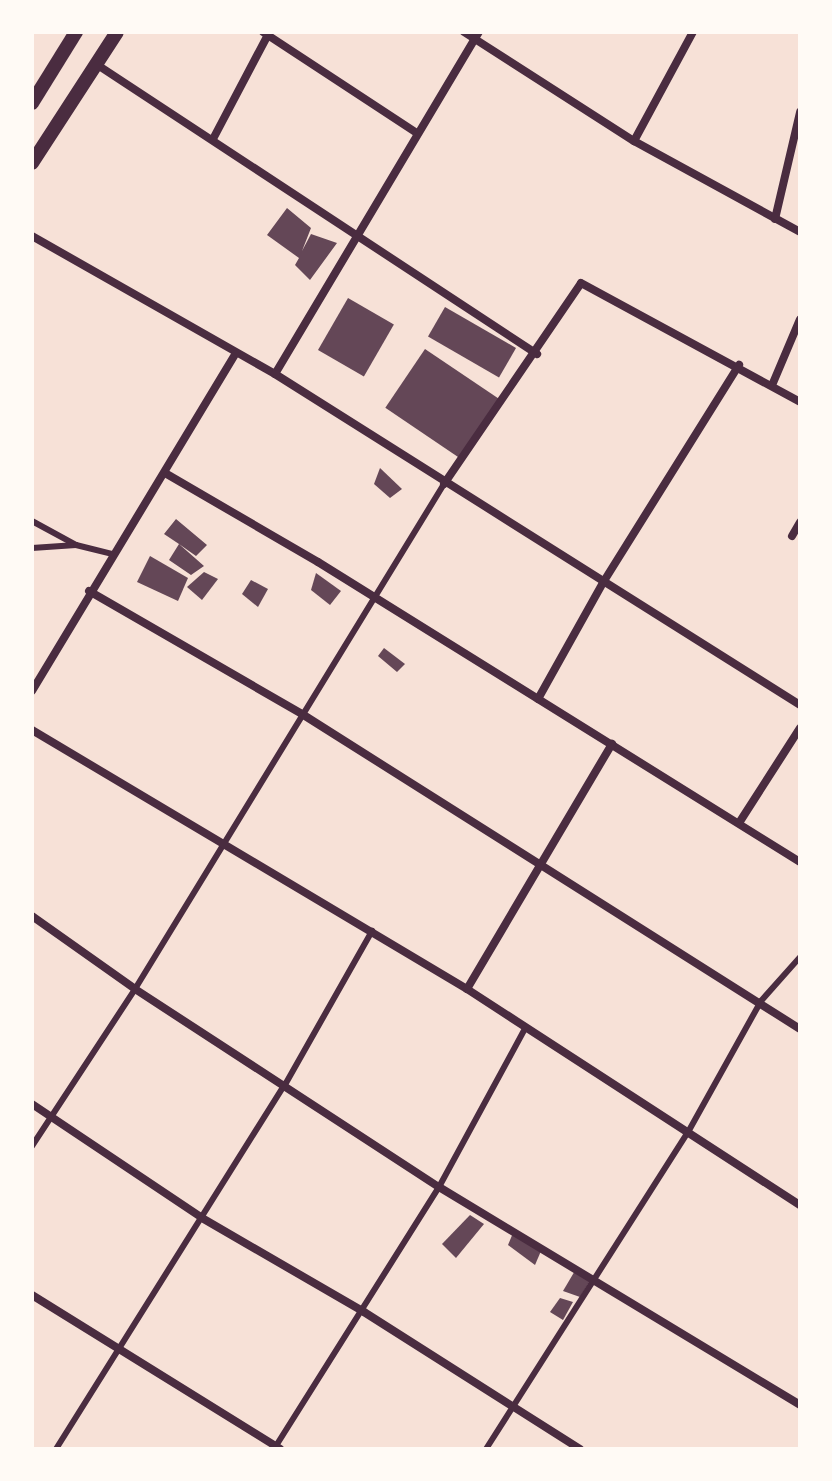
<!DOCTYPE html>
<html>
<head>
<meta charset="utf-8">
<style>
	body { margin:0 }
	#map { position:relative; width:832px; height:1481px; overflow:hidden; background:#f7e1d7; font-family:"Open Sans",sans-serif }
	div>[style] { position:absolute }
	.building>* { inset:0; background:#644757; transform-origin:0 0 }
	.service>* { height:6px; margin:-3px; padding:0 3px; transform-origin:3px; border-radius:3px; background:#4a2c40 }
	.minor>* { height:8px; margin:-4px; padding:0 4px; transform-origin:4px; border-radius:4px; background:#4a2c40 }
	.tertiary>* { height:14px; margin:-7px; padding:0 7px; transform-origin:7px; border-radius:7px; background:#4a2c40 }
	span { translate:-50% -50%; white-space:nowrap; text-align:center; line-height:1.15; -webkit-text-stroke:8px #fffaf5; paint-order:stroke }
	.frame { position:absolute; inset:0; border:34px solid #fffaf5; pointer-events:none }
</style>
</head>
<body>
<div id="map">
	<div class="building">
		<i style="clip-path:polygon(287px 208px,311px 228px,302px 251px,311px 234px,337px 243px,310px 280px,295px 265px,299px 258px,267px 235px)"></i>
		<i style="left:348px;top:298px;width:53px;height:60px;rotate:30deg"></i>
		<i style="left:445px;top:307px;width:82px;height:34px;rotate:30deg"></i>
		<i style="left:425px;top:349px;width:94px;height:71px;rotate:34deg"></i>
		<i style="clip-path:polygon(380px 468px,402px 489px,390px 498px,374px 484px)"></i>
		<i style="clip-path:polygon(176px 519px,207px 545px,196px 556px,179px 544px,204px 566px,191px 575px,169px 560px,179px 544px,164px 534px)"></i>
		<i style="clip-path:polygon(150px 556px,188px 578px,178px 601px,137px 582px)"></i>
		<i style="clip-path:polygon(204px 572px,218px 579px,202px 600px,187px 587px)"></i>
		<i style="clip-path:polygon(316px 573px,341px 591px,330px 605px,311px 590px)"></i>
		<i style="clip-path:polygon(251px 580px,268px 589px,258px 607px,242px 594px)"></i>
		<i style="clip-path:polygon(384px 648px,405px 664px,397px 672px,378px 656px)"></i>
		<i style="clip-path:polygon(470px 1215px,484px 1224px,456px 1258px,442px 1244px)"></i>
		<i style="clip-path:polygon(513px 1233px,541px 1251px,535px 1265px,508px 1245px)"></i>
		<i style="clip-path:polygon(576px 1269px,591px 1279px,580px 1297px,563px 1291px)"></i>
		<i style="clip-path:polygon(560px 1298px,573px 1302px,563px 1320px,550px 1312px)"></i>
	</div>
	<div class="service">
		<i style="left:32px;top:521px;width:50px;rotate:28.6deg"></i>
		<i style="left:32px;top:548px;width:44px;rotate:-3.9deg"></i>
		<i style="left:76px;top:545px;width:38px;rotate:14deg"></i>
		<i style="left:32px;top:1146px;width:188px;rotate:-56.7deg"></i>
		<i style="left:135px;top:989px;width:592px;rotate:-58.54deg"></i>
		<i style="left:56px;top:1449px;width:432px;rotate:-57.9deg"></i>
		<i style="left:286px;top:1083px;width:175px;rotate:-60.5deg"></i>
		<i style="left:274px;top:1449px;width:310px;rotate:-57.8deg"></i>
		<i style="left:439px;top:1187px;width:182px;rotate:-61.5deg"></i>
		<i style="left:486px;top:1449px;width:374px;rotate:-57.5deg"></i>
		<i style="left:687px;top:1134px;width:152px;rotate:-60.9deg"></i>
		<i style="left:761px;top:1001px;width:59px;rotate:-48.4deg"></i>
	</div>
	<div class="minor">
		<i style="left:263px;top:32px;width:184px;rotate:33.3deg"></i>
		<i style="left:464px;top:32px;width:202px;rotate:32.7deg"></i>
		<i style="left:634px;top:141px;width:189px;rotate:28.7deg"></i>
		<i style="left:96px;top:64px;width:528px;rotate:33.33deg"></i>
		<i style="left:213px;top:139px;width:120px;rotate:-62.2deg"></i>
		<i style="left:634px;top:141px;width:124px;rotate:-61.6deg"></i>
		<i style="left:775px;top:219px;width:110px;rotate:-76.8deg"></i>
		<i style="left:32px;top:236px;width:279px;rotate:29.6deg"></i>
		<i style="left:275px;top:374px;width:621px;rotate:32.23deg"></i>
		<i style="left:275px;top:374px;width:398px;rotate:-59.2deg"></i>
		<i style="left:773px;top:383px;width:69px;rotate:-67.1deg"></i>
		<i style="left:165px;top:473px;width:177px;rotate:30.2deg"></i>
		<i style="left:318px;top:562px;width:568px;rotate:31.9deg"></i>
		<i style="left:444px;top:484px;width:243px;rotate:-55.7deg"></i>
		<i style="left:581px;top:283px;width:249px;rotate:28.5deg"></i>
		<i style="left:792px;top:536px;width:16px;rotate:-60deg"></i>
		<i style="left:89px;top:591px;width:246px;rotate:30deg"></i>
		<i style="left:302px;top:714px;width:589px;rotate:32.31deg"></i>
		<i style="left:32px;top:691px;width:393px;rotate:-58.9deg"></i>
		<i style="left:538px;top:699px;width:135px;rotate:-60.8deg"></i>
		<i style="left:604px;top:581px;width:255px;rotate:-58deg"></i>
		<i style="left:32px;top:730px;width:506px;rotate:30.77deg"></i>
		<i style="left:467px;top:989px;width:397px;rotate:33deg"></i>
		<i style="left:739px;top:823px;width:113px;rotate:-57.3deg"></i>
		<i style="left:32px;top:916px;width:126px;rotate:35.3deg"></i>
		<i style="left:135px;top:989px;width:363px;rotate:33.1deg"></i>
		<i style="left:439px;top:1187px;width:422px;rotate:31.1deg"></i>
		<i style="left:467px;top:989px;width:285px;rotate:-59.4deg"></i>
		<i style="left:32px;top:1104px;width:205px;rotate:33.8deg"></i>
		<i style="left:202px;top:1218px;width:187px;rotate:30.1deg"></i>
		<i style="left:364px;top:1312px;width:256px;rotate:32.4deg"></i>
		<i style="left:32px;top:1295px;width:292px;rotate:31.8deg"></i>
	</div>
	<div class="tertiary">
		<i style="left:32px;top:103px;width:84px;rotate:-58.2deg"></i>
		<i style="left:32px;top:163px;width:156px;rotate:-57deg"></i>
	</div>
	<div class="frame"></div>
</div>
</body>
</html>
